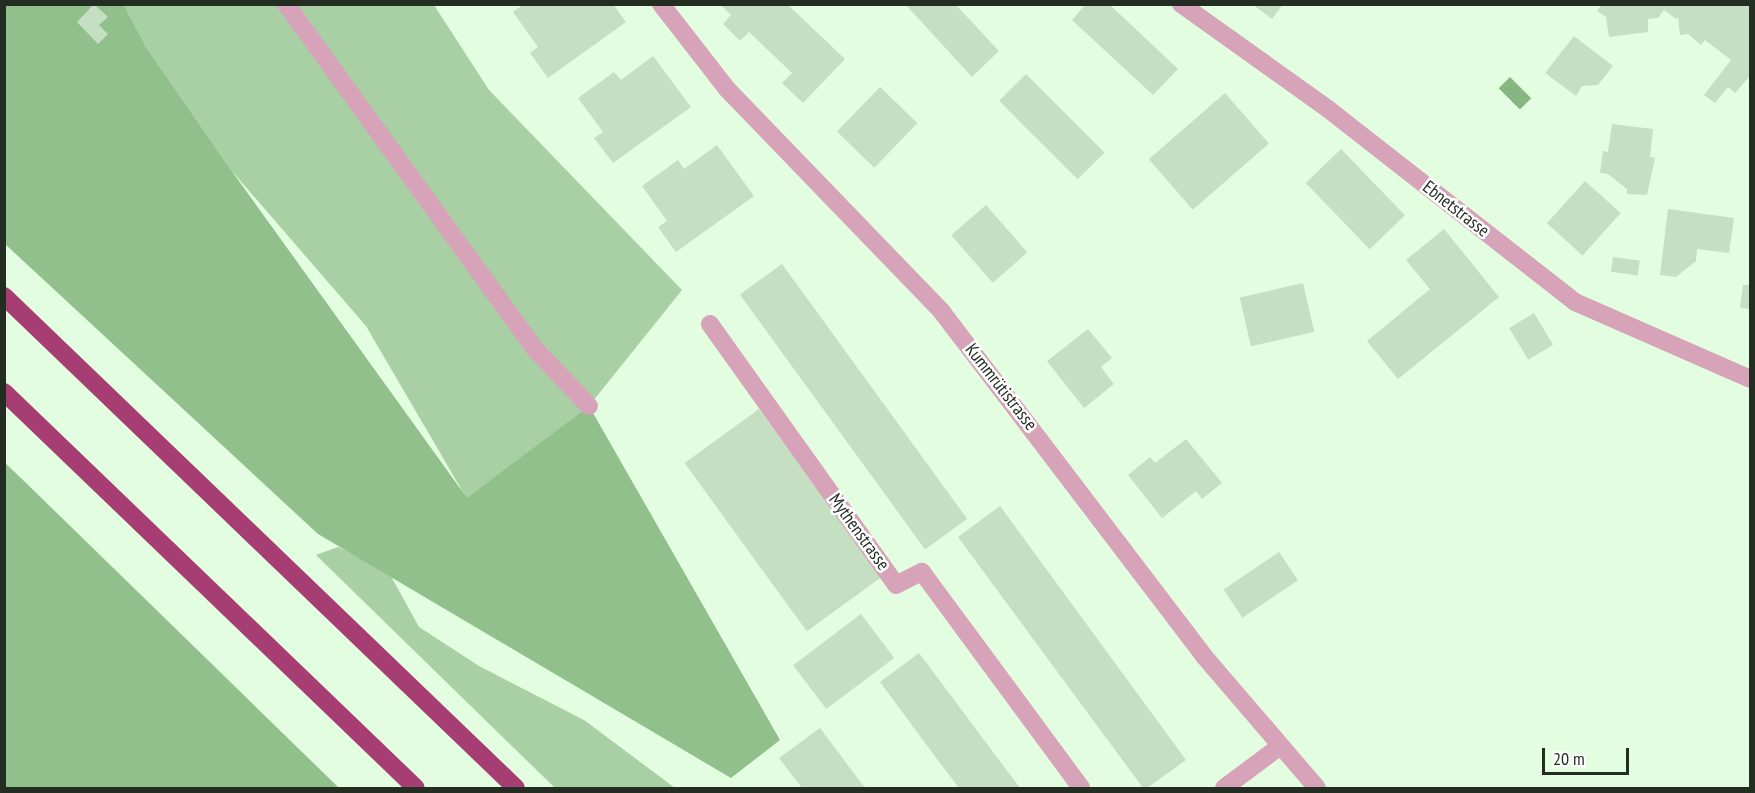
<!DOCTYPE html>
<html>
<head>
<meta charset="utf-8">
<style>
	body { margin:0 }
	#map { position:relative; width:1755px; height:793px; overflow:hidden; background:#e2fddf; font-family:"PT Sans Narrow",sans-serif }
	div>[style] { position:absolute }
	.green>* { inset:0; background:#a9d0a5 }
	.forest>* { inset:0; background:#91c08c }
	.water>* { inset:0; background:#87b683; transform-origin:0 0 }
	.building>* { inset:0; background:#c4dfc1; transform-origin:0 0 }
	.minor>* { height:18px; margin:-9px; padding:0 9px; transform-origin:9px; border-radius:9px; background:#d6a3b8 }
	.highway>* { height:18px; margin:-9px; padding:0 9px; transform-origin:9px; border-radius:9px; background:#a73e73 }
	span { translate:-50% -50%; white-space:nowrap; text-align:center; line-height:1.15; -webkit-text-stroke:5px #fff; paint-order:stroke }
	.street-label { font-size:18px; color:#232d22 }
	.frame { position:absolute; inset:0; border:6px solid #232d22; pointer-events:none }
	.scale { position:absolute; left:1542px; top:748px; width:87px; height:27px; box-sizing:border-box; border:3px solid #232d22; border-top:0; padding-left:8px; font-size:18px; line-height:21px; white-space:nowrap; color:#232d22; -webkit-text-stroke:4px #fff; paint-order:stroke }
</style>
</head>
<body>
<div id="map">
	<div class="green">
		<i style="clip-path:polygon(124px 5px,434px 5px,489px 90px,682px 290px,589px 406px,467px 499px,366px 326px,231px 170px,146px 47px)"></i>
		<i style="clip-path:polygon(338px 547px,387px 569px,419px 627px,479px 666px,584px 720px,675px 788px,555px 788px,316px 555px)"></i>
	</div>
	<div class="forest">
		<i style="clip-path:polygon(4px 5px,124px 5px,146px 47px,231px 170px,467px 498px,589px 406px,780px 740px,731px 778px,318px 534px,5px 244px)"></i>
		<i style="clip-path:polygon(4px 462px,24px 481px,339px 788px,5px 788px)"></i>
	</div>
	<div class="water">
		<i style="left:1510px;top:77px;width:30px;height:16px;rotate:45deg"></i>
	</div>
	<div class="building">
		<i style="clip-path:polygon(94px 4px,108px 17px,99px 25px,108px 34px,98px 44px,77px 22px)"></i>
		<i style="clip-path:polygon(524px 4px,613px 4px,626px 22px,548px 78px,530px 53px,538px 47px,513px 12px)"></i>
		<i style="clip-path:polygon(720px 4px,787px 4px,845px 59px,803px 103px,782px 83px,792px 73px,749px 32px,740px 41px,723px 24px,731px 15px)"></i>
		<i style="clip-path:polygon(905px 4px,955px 4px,999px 51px,972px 77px)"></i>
		<i style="clip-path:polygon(1086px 4px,1109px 4px,1178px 69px,1153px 95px,1072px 20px)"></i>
		<i style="clip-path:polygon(1252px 4px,1283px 4px,1272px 19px)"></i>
		<i style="clip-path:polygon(1602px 4px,1749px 5px,1750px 76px,1735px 93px,1728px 87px,1715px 103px,1704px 95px,1731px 60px,1705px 40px,1701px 45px,1688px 34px,1680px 35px,1678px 17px,1676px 19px,1664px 10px,1658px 18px,1648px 19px,1648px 32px,1609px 37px,1606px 17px,1597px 11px)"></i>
		<i style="clip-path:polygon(1574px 36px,1613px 66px,1598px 85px,1582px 86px,1576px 96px,1545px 73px)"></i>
		<i style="clip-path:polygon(653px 56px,691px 107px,613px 163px,594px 138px,603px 132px,578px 98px,614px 72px,621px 80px)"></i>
		<i style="left:1026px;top:74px;width:111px;height:38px;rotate:45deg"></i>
		<i style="left:880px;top:87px;width:52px;height:62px;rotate:44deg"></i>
		<i style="left:1225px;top:93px;width:67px;height:101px;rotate:49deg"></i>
		<i style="clip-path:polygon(1612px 124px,1653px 129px,1650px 157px,1655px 158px,1647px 195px,1627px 194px,1627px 189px,1608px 174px,1600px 173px,1603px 151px,1608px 152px)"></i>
		<i style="clip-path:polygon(717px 145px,754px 196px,676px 252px,658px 227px,667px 221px,642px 186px,678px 160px,684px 169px)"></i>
		<i style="left:1341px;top:149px;width:92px;height:49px;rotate:46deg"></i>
		<i style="left:1585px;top:181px;width:48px;height:57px;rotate:42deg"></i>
		<i style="left:986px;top:205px;width:63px;height:46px;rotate:49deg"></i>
		<i style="clip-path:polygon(1668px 209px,1734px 218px,1729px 253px,1697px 249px,1696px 261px,1676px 277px,1660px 275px)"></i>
		<i style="clip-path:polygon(1444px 229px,1499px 297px,1398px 379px,1367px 341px,1430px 289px,1406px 260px)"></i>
		<i style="left:1613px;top:257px;width:27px;height:15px;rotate:8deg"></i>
		<i style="left:782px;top:264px;width:315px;height:52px;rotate:54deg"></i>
		<i style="left:1303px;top:283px;width:50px;height:65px;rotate:77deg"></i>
		<i style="clip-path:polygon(1743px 285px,1750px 285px,1750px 309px,1740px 308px)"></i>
		<i style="left:1534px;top:313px;width:37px;height:29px;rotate:59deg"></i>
		<i style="clip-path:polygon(1088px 329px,1112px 358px,1101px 367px,1114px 384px,1084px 408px,1047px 361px)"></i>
		<i style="left:759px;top:409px;width:208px;height:92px;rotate:54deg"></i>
		<i style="clip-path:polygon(1186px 439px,1222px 483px,1202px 499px,1196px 491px,1162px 518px,1128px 475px,1150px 457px,1155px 463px)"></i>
		<i style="clip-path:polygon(1000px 506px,1186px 760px,1147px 788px,1143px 788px,958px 537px)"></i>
		<i style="left:1279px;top:552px;width:34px;height:67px;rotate:56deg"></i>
		<i style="left:861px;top:614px;width:55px;height:85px;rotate:53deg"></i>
		<i style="clip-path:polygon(919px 653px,1020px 788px,959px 788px,937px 759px,880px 682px)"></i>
		<i style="clip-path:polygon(820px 728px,865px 788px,802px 788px,779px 758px)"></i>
	</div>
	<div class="minor">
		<i style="left:286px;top:4px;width:427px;rotate:54.2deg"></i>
		<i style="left:536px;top:350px;width:77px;rotate:46.6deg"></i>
		<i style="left:661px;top:4px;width:108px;rotate:52.2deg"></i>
		<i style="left:727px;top:89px;width:310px;rotate:46deg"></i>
		<i style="left:942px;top:312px;width:431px;rotate:52.7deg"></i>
		<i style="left:1203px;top:655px;width:175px;rotate:49.4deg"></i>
		<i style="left:1181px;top:4px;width:181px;rotate:35.5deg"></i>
		<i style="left:1328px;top:109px;width:313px;rotate:38deg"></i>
		<i style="left:1575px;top:302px;width:191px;rotate:23.7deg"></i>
		<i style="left:710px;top:324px;width:320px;rotate:54.5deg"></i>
		<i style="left:896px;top:585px;width:29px;rotate:-27deg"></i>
		<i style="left:922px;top:572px;width:268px;rotate:53.6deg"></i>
		<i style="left:1224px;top:788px;width:69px;rotate:-36.7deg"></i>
	</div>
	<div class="highway">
		<i style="left:4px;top:296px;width:710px;rotate:43.86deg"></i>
		<i style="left:4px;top:392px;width:571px;rotate:43.87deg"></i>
	</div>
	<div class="street-label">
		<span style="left:1456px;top:209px;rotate:38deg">Ebnetstrasse</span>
		<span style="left:1001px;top:387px;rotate:52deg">Kummrütistrasse</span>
		<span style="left:859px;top:532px;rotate:54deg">Mythenstrasse</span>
	</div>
	<div class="frame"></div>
	<div class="scale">20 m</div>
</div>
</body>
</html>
